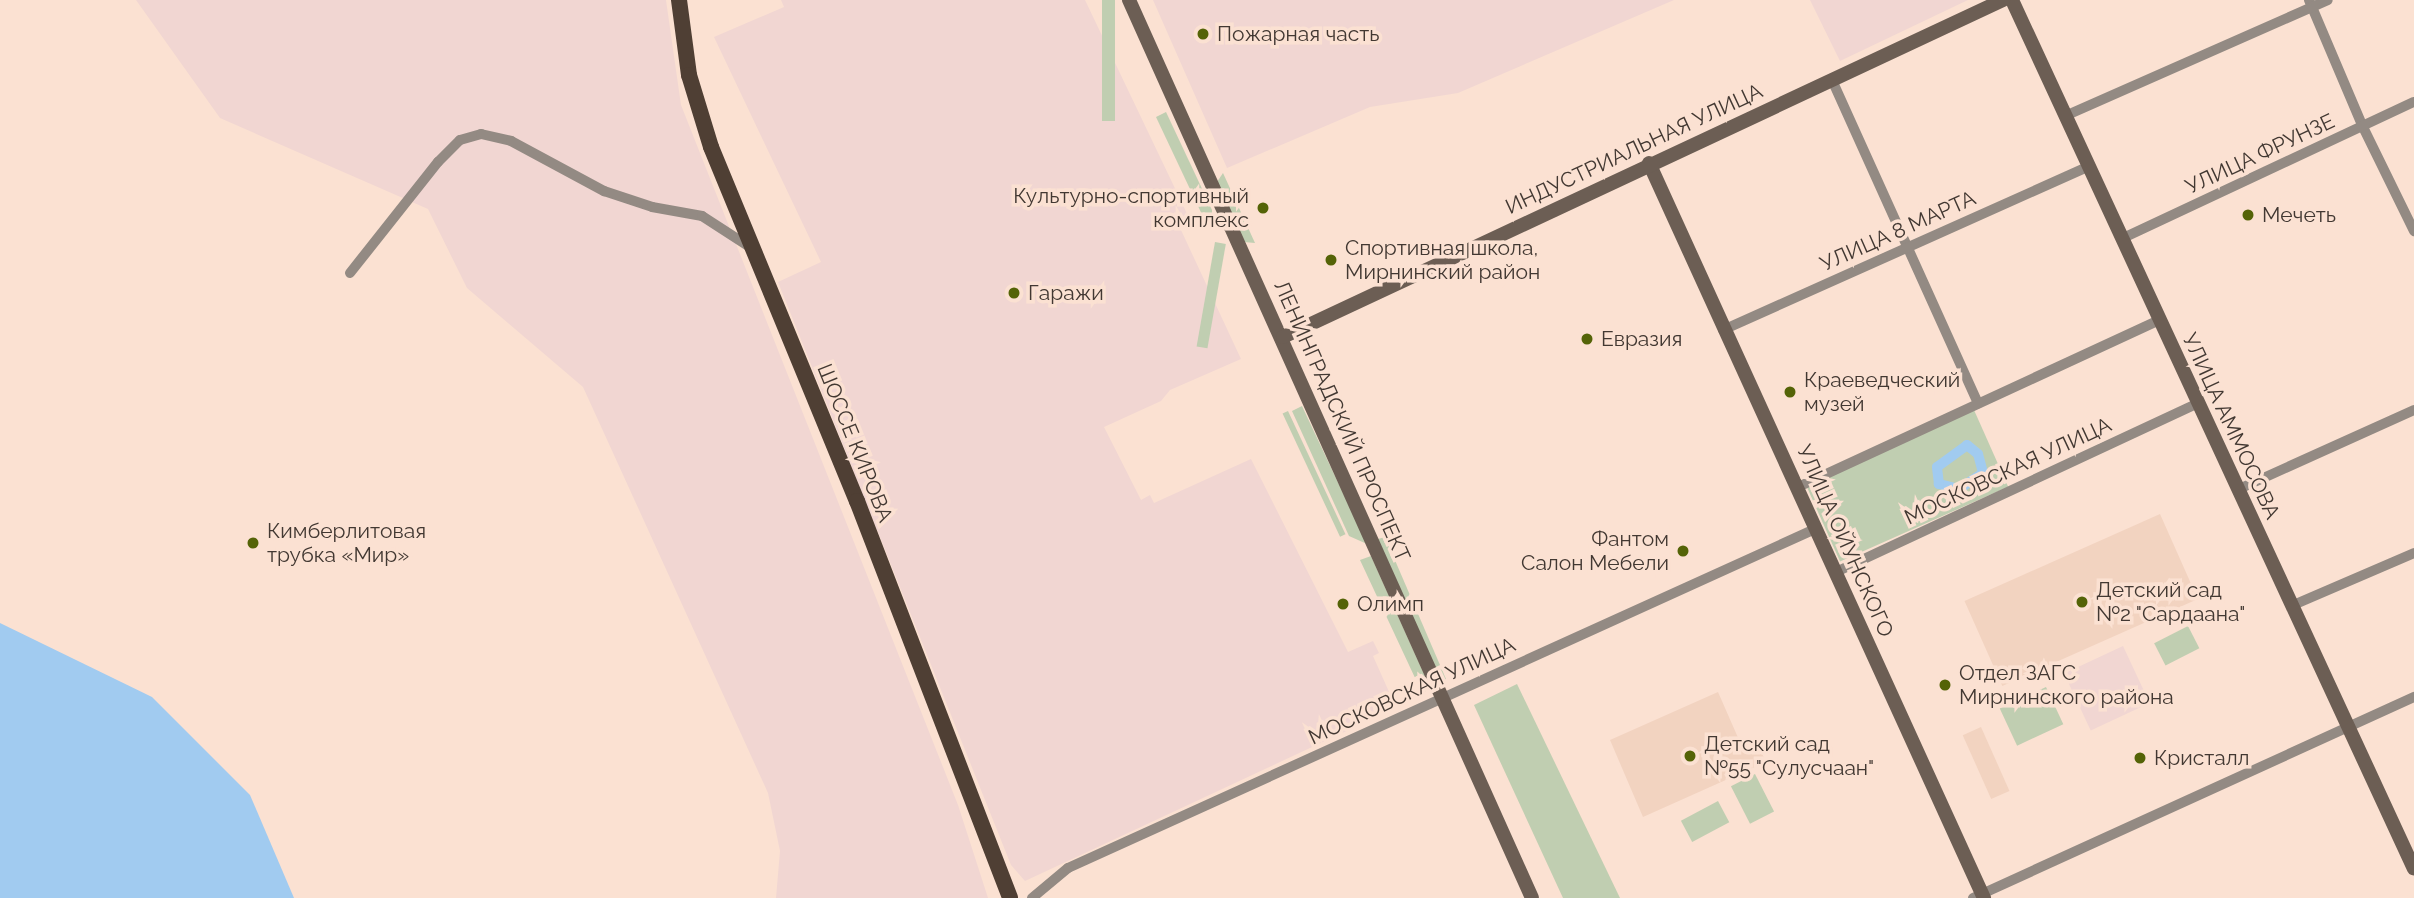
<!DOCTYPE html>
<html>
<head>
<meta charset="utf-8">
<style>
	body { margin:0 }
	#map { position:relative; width:2414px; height:898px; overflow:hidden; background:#fbe1d2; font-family:Raleway,sans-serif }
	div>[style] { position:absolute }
	.built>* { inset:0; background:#f2d3c0; transform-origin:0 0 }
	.industrial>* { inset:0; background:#f1d6d2; transform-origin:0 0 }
	.green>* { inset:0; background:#c0ceb1; transform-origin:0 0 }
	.water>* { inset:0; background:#a1cbf0 }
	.canal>* { height:10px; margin:-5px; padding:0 5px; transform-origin:5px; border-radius:5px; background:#a1cbf0 }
	.minor>* { height:10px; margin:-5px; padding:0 5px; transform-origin:5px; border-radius:5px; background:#938a83 }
	.secondary>* { height:14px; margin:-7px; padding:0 7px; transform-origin:7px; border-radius:7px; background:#6c5e54 }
	.primary>* { height:16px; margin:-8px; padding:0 8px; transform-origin:8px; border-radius:8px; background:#4f3f34 }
	.dots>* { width:19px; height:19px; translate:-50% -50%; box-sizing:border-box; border:4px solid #fbe1d2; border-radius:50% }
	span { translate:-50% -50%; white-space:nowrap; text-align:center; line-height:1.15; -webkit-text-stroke:7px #fbe1d2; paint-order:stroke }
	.poi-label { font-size:21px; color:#423832 }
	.left { translate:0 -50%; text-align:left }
	.right { translate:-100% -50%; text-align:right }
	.street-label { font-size:21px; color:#423832 }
</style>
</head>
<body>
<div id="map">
	<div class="built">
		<i style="left:2160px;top:514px;width:93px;height:214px;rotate:66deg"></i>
		<i style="clip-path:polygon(1718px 692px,1743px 749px,1757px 743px,1766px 762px,1643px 817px,1610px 740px)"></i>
		<i style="left:1981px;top:727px;width:70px;height:20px;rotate:66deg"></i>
	</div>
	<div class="industrial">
		<i style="clip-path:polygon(136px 0,666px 0,681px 105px,958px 805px,988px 898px,776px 898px,780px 851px,768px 793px,583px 387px,467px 288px,428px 209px,220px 118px)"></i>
		<i style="clip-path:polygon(781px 0,1085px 0,1192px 224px,1181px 230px,1241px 359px,1170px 390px,1161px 401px,1104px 427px,1141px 500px,1150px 495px,1154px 503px,1251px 459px,1348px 652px,1373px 641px,1379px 653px,1373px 656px,1390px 694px,1372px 702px,1374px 714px,1355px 727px,1025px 881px,1011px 865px,778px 282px,821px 262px,714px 37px,784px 7px)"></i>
		<i style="clip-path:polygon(1153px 0,1674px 0,1458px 93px,1370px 107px,1227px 168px)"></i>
		<i style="clip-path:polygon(1810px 0,1968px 0,1840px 61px)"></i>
		<i style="left:2123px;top:646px;width:63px;height:65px;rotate:65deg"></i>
	</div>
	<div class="green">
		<i style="left:1102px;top:0;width:13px;height:121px"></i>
		<i style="clip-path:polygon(1166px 112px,1212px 210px,1212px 218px,1206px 223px,1156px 117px)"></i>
		<i style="clip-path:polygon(1223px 173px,1255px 243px,1244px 242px,1217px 182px)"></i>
		<i style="left:1215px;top:242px;width:11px;height:106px;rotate:10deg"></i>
		<i style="clip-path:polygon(1302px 406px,1367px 544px,1349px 536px,1292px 411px)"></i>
		<i style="left:1974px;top:410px;width:84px;height:184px;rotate:66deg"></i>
		<i style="left:1288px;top:411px;width:136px;height:6px;rotate:65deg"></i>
		<i style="clip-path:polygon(1385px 537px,1446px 679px,1441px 681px,1378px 539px)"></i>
		<i style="clip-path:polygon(1371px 556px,1429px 685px,1423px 695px,1360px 560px)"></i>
		<i style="left:2188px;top:626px;width:25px;height:38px;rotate:63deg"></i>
		<i style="clip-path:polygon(1517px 684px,1620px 898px,1563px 898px,1474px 705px)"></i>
		<i style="left:2046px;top:687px;width:41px;height:51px;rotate:65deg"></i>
		<i style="left:1755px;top:774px;width:42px;height:27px;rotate:63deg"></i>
		<i style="left:1718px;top:801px;width:24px;height:42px;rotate:62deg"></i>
	</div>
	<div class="water">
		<i style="clip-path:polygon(0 623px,152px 697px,250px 795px,294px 898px,0 898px)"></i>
	</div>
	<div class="canal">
		<i style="left:1967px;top:445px;width:14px;rotate:39deg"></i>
		<i style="left:1978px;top:454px;width:20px;rotate:75deg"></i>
		<i style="left:1983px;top:473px;width:29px;rotate:146deg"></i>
		<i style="left:1959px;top:489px;width:21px;rotate:-166deg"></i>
		<i style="left:1939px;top:484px;width:17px;rotate:-97deg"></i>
		<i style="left:1937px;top:467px;width:37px;rotate:-36deg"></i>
	</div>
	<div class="minor">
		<i style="left:2309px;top:0;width:138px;rotate:67deg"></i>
		<i style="left:2363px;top:127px;width:116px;rotate:63.9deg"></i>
		<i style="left:1832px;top:80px;width:355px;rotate:65.7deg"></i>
		<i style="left:2065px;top:116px;width:287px;rotate:-23.8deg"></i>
		<i style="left:2121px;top:239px;width:323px;rotate:-25.1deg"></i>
		<i style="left:350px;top:273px;width:142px;rotate:-51.6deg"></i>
		<i style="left:438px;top:162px;width:31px;rotate:-45deg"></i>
		<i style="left:460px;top:140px;width:22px;rotate:-16deg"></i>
		<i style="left:481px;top:134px;width:31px;rotate:13deg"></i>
		<i style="left:511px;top:141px;width:106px;rotate:28.3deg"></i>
		<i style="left:604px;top:191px;width:51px;rotate:18.4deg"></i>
		<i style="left:652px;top:207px;width:51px;rotate:10.2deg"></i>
		<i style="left:702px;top:216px;width:57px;rotate:32.9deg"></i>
		<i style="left:1723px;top:330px;width:400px;rotate:-24.1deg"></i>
		<i style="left:1798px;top:487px;width:396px;rotate:-24.8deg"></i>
		<i style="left:2239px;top:489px;width:192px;rotate:-24.3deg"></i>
		<i style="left:1836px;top:572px;width:398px;rotate:-25deg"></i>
		<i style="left:2291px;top:606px;width:134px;rotate:-23.3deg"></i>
		<i style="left:1032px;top:898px;width:47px;rotate:-39.8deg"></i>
		<i style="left:1068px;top:868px;width:820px;rotate:-24.41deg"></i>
		<i style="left:1973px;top:898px;width:485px;rotate:-24.5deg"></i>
	</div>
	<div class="secondary">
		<i style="left:1129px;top:0;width:984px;rotate:65.83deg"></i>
		<i style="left:2012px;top:0;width:957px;rotate:65.17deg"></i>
		<i style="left:1649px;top:163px;width:808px;rotate:65.5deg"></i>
		<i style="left:1283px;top:337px;width:795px;rotate:-25.08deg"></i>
	</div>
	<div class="primary">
		<i style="left:679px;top:0;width:76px;rotate:82.4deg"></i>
		<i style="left:689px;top:75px;width:75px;rotate:73deg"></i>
		<i style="left:711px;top:147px;width:383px;rotate:67.6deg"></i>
		<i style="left:857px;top:501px;width:425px;rotate:68.9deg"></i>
	</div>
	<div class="dots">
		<i style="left:1203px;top:34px;background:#546307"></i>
		<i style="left:1263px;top:208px;background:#546307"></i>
		<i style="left:2248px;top:215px;background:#546307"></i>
		<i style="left:1331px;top:260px;background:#546307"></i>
		<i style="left:1014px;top:293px;background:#546307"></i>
		<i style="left:1587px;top:339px;background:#546307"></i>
		<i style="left:1790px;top:392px;background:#546307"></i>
		<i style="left:253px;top:543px;background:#546307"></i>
		<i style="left:1683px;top:551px;background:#546307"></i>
		<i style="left:2082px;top:602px;background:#546307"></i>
		<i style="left:1343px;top:604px;background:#546307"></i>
		<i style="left:1945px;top:685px;background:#546307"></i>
		<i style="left:1690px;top:756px;background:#546307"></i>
		<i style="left:2140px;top:758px;background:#546307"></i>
	</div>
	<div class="poi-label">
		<span class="left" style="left:1217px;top:34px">Пожарная часть</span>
		<span class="right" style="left:1249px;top:208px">Культурно-спортивный<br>комплекс</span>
		<span class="left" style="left:2262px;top:215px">Мечеть</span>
		<span class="left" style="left:1345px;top:260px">Спортивная школа,<br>Мирнинский район</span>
		<span class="left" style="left:1028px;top:293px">Гаражи</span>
		<span class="left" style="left:1601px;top:339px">Евразия</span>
		<span class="left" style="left:1804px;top:392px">Краеведческий<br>музей</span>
		<span class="left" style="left:267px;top:543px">Кимберлитовая<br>трубка «Мир»</span>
		<span class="right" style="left:1669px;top:551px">Фантом<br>Салон Мебели</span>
		<span class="left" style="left:2096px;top:602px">Детский сад<br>№2 "Сардаана"</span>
		<span class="left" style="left:1357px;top:604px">Олимп</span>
		<span class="left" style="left:1959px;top:685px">Отдел ЗАГС<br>Мирнинского района</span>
		<span class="left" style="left:1704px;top:756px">Детский сад<br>№55 "Сулусчаан"</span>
		<span class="left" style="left:2154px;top:758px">Кристалл</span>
	</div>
	<div class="street-label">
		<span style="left:1634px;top:149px;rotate:-25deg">ИНДУСТРИАЛЬНАЯ УЛИЦА</span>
		<span style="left:2260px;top:154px;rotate:-25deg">УЛИЦА ФРУНЗЕ</span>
		<span style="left:1898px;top:231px;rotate:-24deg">УЛИЦА 8 МАРТА</span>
		<span style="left:1342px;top:421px;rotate:66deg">ЛЕНИНГРАДСКИЙ ПРОСПЕКТ</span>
		<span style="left:2231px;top:426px;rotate:65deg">УЛИЦА АММОСОВА</span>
		<span style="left:855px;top:443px;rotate:68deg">ШОССЕ КИРОВА</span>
		<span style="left:2008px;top:471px;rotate:-25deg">МОСКОВСКАЯ УЛИЦА</span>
		<span style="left:1845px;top:541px;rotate:66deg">УЛИЦА ОЙУНСКОГО</span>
		<span style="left:1412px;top:691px;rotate:-25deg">МОСКОВСКАЯ УЛИЦА</span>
	</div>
</div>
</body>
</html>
